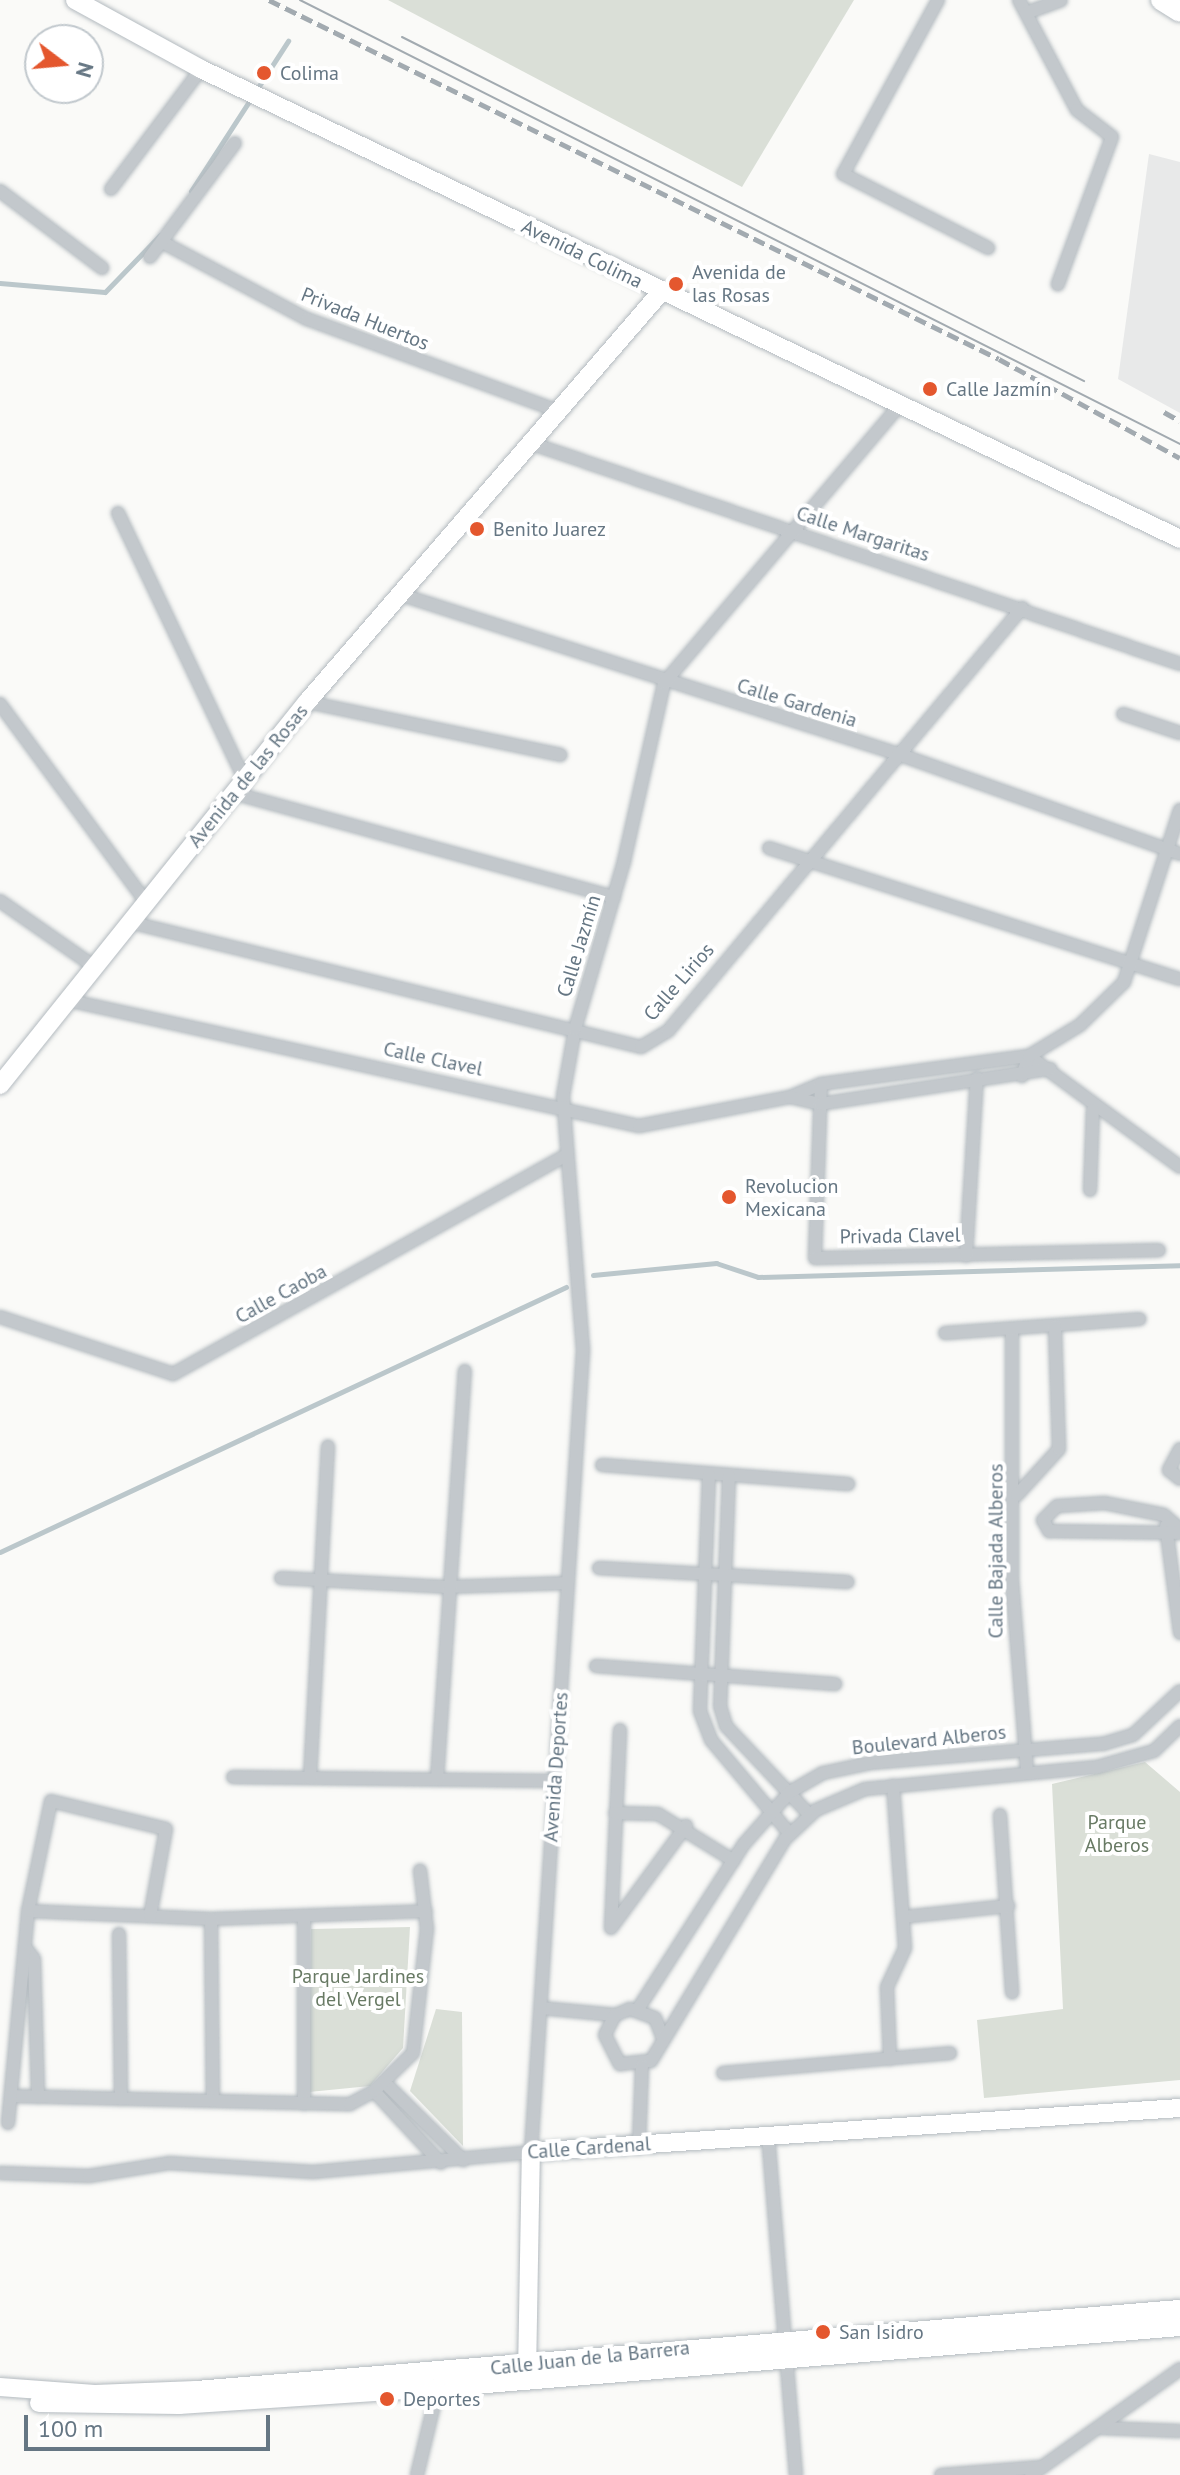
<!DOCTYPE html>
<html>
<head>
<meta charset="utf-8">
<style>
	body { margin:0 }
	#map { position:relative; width:1180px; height:2475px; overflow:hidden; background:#fafaf8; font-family:"PT Sans",sans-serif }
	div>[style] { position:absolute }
	.built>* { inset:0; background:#e8e9e9 }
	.green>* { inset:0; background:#dadfd7 }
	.stream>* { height:5px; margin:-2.5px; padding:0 2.5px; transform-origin:2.5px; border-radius:2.5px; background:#bbc7cb }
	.roads { filter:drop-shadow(0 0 2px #b3babf) drop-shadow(0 0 2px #b3babf) }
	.street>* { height:12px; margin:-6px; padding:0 6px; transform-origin:6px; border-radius:6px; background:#c3c8cc }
	.secondary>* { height:18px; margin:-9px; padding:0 9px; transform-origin:9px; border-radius:9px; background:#fff }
	.primary>* { height:20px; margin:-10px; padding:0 10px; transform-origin:10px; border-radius:10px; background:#fff }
	.tram>* { height:2px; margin:-1px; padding:0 1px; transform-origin:1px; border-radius:1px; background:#a2aab0 }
	.rail>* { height:5px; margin-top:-2.5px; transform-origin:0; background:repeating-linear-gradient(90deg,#a2aab0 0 12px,transparent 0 18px) }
	.dots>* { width:22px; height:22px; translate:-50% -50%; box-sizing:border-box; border:4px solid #fff; border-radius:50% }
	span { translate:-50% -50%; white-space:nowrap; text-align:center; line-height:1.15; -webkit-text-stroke:8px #fff; paint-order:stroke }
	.poi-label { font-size:20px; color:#657683 }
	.left { translate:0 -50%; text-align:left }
	.street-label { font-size:20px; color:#657683 }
	.park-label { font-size:20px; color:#687a64 }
	.north { position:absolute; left:24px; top:24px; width:80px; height:80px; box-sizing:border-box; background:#fff; border:2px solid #c1c8cd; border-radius:50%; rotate:106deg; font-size:22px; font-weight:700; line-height:32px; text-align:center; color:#657683 }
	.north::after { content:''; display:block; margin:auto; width:28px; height:36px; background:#e4572e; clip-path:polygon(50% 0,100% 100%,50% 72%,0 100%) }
	.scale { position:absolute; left:24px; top:2415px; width:246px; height:36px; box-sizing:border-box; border:4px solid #657683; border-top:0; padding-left:10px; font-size:24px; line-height:28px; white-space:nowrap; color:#657683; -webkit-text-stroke:6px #fff; paint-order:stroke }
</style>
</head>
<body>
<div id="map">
	<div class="built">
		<i style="clip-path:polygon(1149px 154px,1180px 162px,1180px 413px,1118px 379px)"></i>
	</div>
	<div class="green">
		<i style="clip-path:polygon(388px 0,854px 0,742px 187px)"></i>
		<i style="clip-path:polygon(1145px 1762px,1180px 1792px,1180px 2080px,984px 2098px,977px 2020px,1063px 2009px,1052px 1784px)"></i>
		<i style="clip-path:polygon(410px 1927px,403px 2048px,370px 2086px,309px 2092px,311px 1929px)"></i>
		<i style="clip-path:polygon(436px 2009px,462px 2012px,463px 2146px,410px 2091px)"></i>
	</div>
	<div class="stream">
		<i style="left:191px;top:191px;width:179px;rotate:-57.1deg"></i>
		<i style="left:0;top:283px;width:105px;rotate:4.9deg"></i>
		<i style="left:105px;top:292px;width:79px;rotate:-46deg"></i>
		<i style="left:593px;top:1275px;width:124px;rotate:-5.6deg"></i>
		<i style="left:716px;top:1263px;width:44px;rotate:18.4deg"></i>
		<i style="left:758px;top:1277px;width:422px;rotate:-1.6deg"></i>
		<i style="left:0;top:1552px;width:625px;rotate:-25.09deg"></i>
	</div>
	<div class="roads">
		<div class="street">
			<i style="left:938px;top:0;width:198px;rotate:118.6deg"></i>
			<i style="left:843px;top:174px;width:163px;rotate:27deg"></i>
			<i style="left:1019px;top:0;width:124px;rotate:62.2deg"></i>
			<i style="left:1077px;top:110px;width:44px;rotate:37.6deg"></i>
			<i style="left:1112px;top:137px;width:157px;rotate:110.2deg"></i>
			<i style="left:1026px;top:13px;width:37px;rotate:-20deg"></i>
			<i style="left:111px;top:189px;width:150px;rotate:-53.1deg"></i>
			<i style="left:0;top:191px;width:128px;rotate:37deg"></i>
			<i style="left:162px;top:242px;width:164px;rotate:28deg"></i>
			<i style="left:307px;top:319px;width:270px;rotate:20.1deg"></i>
			<i style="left:150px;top:257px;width:142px;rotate:-53.3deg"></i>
			<i style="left:533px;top:444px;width:683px;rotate:18.78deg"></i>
			<i style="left:118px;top:513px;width:299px;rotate:64.6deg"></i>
			<i style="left:402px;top:595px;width:521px;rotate:17.77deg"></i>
			<i style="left:898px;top:754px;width:299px;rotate:19.5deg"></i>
			<i style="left:307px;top:702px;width:259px;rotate:11.8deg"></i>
			<i style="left:0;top:704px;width:246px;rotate:53.6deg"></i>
			<i style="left:1123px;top:714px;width:60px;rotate:18.4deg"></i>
			<i style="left:237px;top:794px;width:391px;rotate:15.3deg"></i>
			<i style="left:769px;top:848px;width:431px;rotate:17.7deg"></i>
			<i style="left:0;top:901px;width:116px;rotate:34.8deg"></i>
			<i style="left:129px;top:922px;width:527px;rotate:13.72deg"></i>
			<i style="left:641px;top:1047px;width:31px;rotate:-31deg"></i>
			<i style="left:668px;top:1031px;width:552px;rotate:-50.07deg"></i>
			<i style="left:67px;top:1000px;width:586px;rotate:12.42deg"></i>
			<i style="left:639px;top:1126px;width:154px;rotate:-10.9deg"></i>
			<i style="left:790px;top:1097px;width:34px;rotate:-23deg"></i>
			<i style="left:821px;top:1084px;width:210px;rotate:-7.7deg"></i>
			<i style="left:1029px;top:1056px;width:187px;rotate:36.3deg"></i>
			<i style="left:1022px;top:1076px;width:21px;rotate:-71deg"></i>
			<i style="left:1029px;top:1056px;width:60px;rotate:-31.3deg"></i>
			<i style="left:1080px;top:1025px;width:62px;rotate:-44.3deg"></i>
			<i style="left:1124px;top:982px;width:181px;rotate:-72deg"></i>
			<i style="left:821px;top:1084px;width:174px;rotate:92deg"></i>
			<i style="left:815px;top:1258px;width:344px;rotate:-1.3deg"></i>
			<i style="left:790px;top:1097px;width:31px;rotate:13deg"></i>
			<i style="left:820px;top:1104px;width:233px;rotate:-8.7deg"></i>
			<i style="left:1090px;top:1190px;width:80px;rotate:-87.9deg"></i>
			<i style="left:966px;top:1256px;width:178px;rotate:-86.5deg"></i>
			<i style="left:0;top:1317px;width:182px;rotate:18.2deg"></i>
			<i style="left:173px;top:1374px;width:450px;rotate:-29.1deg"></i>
			<i style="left:1012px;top:1330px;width:250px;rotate:90deg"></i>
			<i style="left:1012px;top:1580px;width:193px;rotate:85.5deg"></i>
			<i style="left:945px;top:1333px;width:195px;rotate:-4.1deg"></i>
			<i style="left:1180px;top:1449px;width:24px;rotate:118deg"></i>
			<i style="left:1169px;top:1470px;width:14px;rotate:39deg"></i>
			<i style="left:602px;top:1465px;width:247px;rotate:4.4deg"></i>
			<i style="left:709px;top:1475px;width:236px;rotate:92.2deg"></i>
			<i style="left:700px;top:1711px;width:31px;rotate:69deg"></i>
			<i style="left:711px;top:1740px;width:123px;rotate:50deg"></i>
			<i style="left:729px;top:1476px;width:230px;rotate:92.2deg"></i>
			<i style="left:720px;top:1706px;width:21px;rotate:73deg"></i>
			<i style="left:726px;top:1726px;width:122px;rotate:46.7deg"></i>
			<i style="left:1017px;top:1495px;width:62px;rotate:-47.6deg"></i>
			<i style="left:1059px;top:1449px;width:123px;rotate:-91.9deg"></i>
			<i style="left:1166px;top:1526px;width:108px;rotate:82.5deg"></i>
			<i style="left:1180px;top:1529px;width:21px;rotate:-139deg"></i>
			<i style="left:1164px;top:1515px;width:60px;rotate:-168.5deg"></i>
			<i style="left:1105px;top:1503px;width:48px;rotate:176.4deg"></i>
			<i style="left:1057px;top:1506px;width:20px;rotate:135deg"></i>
			<i style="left:1043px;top:1520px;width:13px;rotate:61deg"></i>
			<i style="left:1049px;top:1531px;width:131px;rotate:0.9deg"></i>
			<i style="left:599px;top:1568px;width:249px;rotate:3.2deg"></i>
			<i style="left:281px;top:1578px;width:164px;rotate:3.1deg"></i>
			<i style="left:445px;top:1587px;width:123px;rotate:-1.9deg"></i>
			<i style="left:596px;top:1666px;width:240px;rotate:4.3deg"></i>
			<i style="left:620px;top:1730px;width:198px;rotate:92.6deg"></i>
			<i style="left:611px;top:1928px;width:127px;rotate:-53.7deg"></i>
			<i style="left:233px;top:1777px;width:321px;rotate:0.7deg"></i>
			<i style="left:310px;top:1778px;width:332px;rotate:-86.9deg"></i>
			<i style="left:437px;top:1779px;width:409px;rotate:-86.1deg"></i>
			<i style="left:615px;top:1813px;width:43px;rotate:1.3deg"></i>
			<i style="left:658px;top:1814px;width:89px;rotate:31.7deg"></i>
			<i style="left:1000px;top:1815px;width:178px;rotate:86.1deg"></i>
			<i style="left:28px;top:1911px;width:183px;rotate:2.5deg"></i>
			<i style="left:211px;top:1919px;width:215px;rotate:-2.1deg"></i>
			<i style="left:304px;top:1916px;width:188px;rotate:90deg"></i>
			<i style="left:903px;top:1917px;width:106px;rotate:-6deg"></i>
			<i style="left:211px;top:1919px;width:182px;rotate:89.4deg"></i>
			<i style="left:119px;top:1934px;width:165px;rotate:89.3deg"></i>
			<i style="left:25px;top:1947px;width:15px;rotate:53deg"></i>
			<i style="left:34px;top:1959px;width:138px;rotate:88.3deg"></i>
			<i style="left:541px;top:2008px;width:74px;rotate:5.4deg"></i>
			<i style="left:638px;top:2009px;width:196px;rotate:-57.3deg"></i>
			<i style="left:744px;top:1844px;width:69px;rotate:-48.5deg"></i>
			<i style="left:790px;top:1792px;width:38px;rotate:-30deg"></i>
			<i style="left:823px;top:1773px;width:48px;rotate:-12deg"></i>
			<i style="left:870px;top:1763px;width:234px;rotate:-4.7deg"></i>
			<i style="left:1103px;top:1744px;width:31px;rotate:-17deg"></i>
			<i style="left:1133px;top:1735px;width:64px;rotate:-43.1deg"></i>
			<i style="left:662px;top:2036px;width:19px;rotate:-111deg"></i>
			<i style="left:655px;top:2018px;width:27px;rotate:-160deg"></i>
			<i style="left:630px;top:2009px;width:16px;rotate:158deg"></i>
			<i style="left:615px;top:2015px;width:22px;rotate:117deg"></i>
			<i style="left:605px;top:2035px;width:33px;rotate:63deg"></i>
			<i style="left:620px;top:2064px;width:31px;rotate:-6deg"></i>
			<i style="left:651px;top:2061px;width:259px;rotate:-58.9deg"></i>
			<i style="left:785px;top:1839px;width:42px;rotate:-43.1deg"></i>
			<i style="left:816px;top:1810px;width:53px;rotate:-23.2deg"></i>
			<i style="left:865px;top:1789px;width:233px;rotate:-5.4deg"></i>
			<i style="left:1097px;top:1767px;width:59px;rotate:-15.7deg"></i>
			<i style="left:1154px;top:1751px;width:36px;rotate:-44deg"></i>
			<i style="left:890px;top:2059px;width:72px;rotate:-92.4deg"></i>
			<i style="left:887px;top:1987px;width:43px;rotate:-65.2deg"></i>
			<i style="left:905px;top:1948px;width:163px;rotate:-94.2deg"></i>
			<i style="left:723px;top:2073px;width:228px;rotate:-5deg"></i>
			<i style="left:385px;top:2083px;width:110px;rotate:44.6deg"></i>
			<i style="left:374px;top:2091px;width:98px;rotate:47.1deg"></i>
			<i style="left:11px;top:2096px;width:339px;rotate:1.4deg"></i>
			<i style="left:350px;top:2104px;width:27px;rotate:-28deg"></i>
			<i style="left:374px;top:2091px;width:54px;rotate:-44.3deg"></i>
			<i style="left:413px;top:2053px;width:125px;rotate:-83.6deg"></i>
			<i style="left:427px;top:1929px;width:59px;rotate:-96.8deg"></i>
			<i style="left:8px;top:2123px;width:213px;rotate:-84.6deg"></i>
			<i style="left:28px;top:1911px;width:112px;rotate:-78.2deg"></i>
			<i style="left:51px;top:1801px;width:118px;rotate:13.7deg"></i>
			<i style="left:166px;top:1829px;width:88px;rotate:100.4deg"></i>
			<i style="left:768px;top:2135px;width:341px;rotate:85.3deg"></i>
			<i style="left:639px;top:2144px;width:78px;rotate:-87.8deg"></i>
			<i style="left:0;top:2173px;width:89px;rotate:1.9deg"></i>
			<i style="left:89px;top:2176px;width:81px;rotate:-9.2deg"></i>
			<i style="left:169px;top:2163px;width:144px;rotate:3.6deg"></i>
			<i style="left:313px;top:2172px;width:219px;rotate:-5.2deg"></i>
			<i style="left:531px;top:2152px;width:804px;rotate:-86.29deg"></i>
			<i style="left:583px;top:1350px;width:255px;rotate:-94.5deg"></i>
			<i style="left:563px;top:1096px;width:68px;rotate:-79.8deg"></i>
			<i style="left:575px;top:1029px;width:175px;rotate:-73.7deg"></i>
			<i style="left:624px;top:861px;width:182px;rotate:-77.3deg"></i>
			<i style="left:664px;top:683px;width:363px;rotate:-49.7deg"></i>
			<i style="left:1102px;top:2428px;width:78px;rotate:2.2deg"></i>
			<i style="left:417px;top:2475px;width:89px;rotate:-76.4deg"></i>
			<i style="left:941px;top:2475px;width:100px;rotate:-4.6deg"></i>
			<i style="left:1031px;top:2475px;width:183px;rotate:-35.4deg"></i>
		</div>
		<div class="secondary">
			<i style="left:75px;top:0;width:144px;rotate:28.7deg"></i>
			<i style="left:201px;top:69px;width:1086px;rotate:25.64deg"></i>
			<i style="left:0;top:1085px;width:491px;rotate:-51.3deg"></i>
			<i style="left:307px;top:702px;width:542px;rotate:-49.19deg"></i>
			<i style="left:527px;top:2374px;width:222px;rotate:-89deg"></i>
			<i style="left:531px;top:2152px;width:650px;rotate:-3.88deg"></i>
			<i style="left:0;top:2387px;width:95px;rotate:4.2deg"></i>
			<i style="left:95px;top:2394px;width:101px;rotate:-2.3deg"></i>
			<i style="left:196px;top:2390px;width:987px;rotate:-4.71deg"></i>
			<i style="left:39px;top:2403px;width:140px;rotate:0.8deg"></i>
			<i style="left:179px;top:2405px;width:260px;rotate:-3.8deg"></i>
			<i style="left:438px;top:2388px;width:745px;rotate:-4.7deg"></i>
		</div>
		<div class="primary">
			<i style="left:1161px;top:0;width:22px;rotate:32deg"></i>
		</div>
	</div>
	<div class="tram">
		<i style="left:300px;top:0;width:986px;rotate:26.77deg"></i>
		<i style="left:402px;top:37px;width:764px;rotate:26.77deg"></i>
	</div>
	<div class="rail">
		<i style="left:269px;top:0;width:813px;rotate:26.19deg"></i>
		<i style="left:999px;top:359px;width:206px;rotate:28.7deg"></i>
		<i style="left:1164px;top:412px;width:18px;rotate:29deg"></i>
	</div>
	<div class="dots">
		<i style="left:264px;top:73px;background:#e4572e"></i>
		<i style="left:676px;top:284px;background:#e4572e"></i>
		<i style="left:930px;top:389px;background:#e4572e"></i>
		<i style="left:477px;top:529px;background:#e4572e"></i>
		<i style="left:729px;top:1197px;background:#e4572e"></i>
		<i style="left:823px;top:2332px;background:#e4572e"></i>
		<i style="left:387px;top:2399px;background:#e4572e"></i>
	</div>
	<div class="poi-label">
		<span class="left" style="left:280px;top:73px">Colima</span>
		<span class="left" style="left:692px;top:284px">Avenida de<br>las Rosas</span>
		<span class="left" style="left:946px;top:389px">Calle Jazmín</span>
		<span class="left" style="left:493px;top:529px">Benito Juarez</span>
		<span class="left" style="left:745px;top:1198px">Revolucion<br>Mexicana</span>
		<span class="left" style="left:839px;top:2332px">San Isidro</span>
		<span class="left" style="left:403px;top:2399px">Deportes</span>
	</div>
	<div class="street-label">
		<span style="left:582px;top:254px;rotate:26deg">Avenida Colima</span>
		<span style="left:365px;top:319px;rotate:22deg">Privada Huertos</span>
		<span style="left:863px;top:534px;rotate:18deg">Calle Margaritas</span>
		<span style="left:797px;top:703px;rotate:17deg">Calle Gardenia</span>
		<span style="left:248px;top:776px;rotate:-51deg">Avenida de las Rosas</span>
		<span style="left:579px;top:946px;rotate:-73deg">Calle Jazmín</span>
		<span style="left:679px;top:982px;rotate:-49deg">Calle Lirios</span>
		<span style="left:433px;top:1059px;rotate:12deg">Calle Clavel</span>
		<span style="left:900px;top:1236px;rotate:-1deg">Privada Clavel</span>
		<span style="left:281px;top:1294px;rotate:-29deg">Calle Caoba</span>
		<span style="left:996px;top:1551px;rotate:-90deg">Calle Bajada Alberos</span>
		<span style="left:929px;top:1740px;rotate:-6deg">Boulevard Alberos</span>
		<span style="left:556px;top:1767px;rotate:-86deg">Avenida Deportes</span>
		<span style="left:589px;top:2148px;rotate:-4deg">Calle Cardenal</span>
		<span style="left:590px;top:2358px;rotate:-6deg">Calle Juan de la Barrera</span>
	</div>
	<div class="park-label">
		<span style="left:1117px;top:1834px">Parque<br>Alberos</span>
		<span style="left:358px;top:1988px">Parque Jardines<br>del Vergel</span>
	</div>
	<div class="north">N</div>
	<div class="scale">100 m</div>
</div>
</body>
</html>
